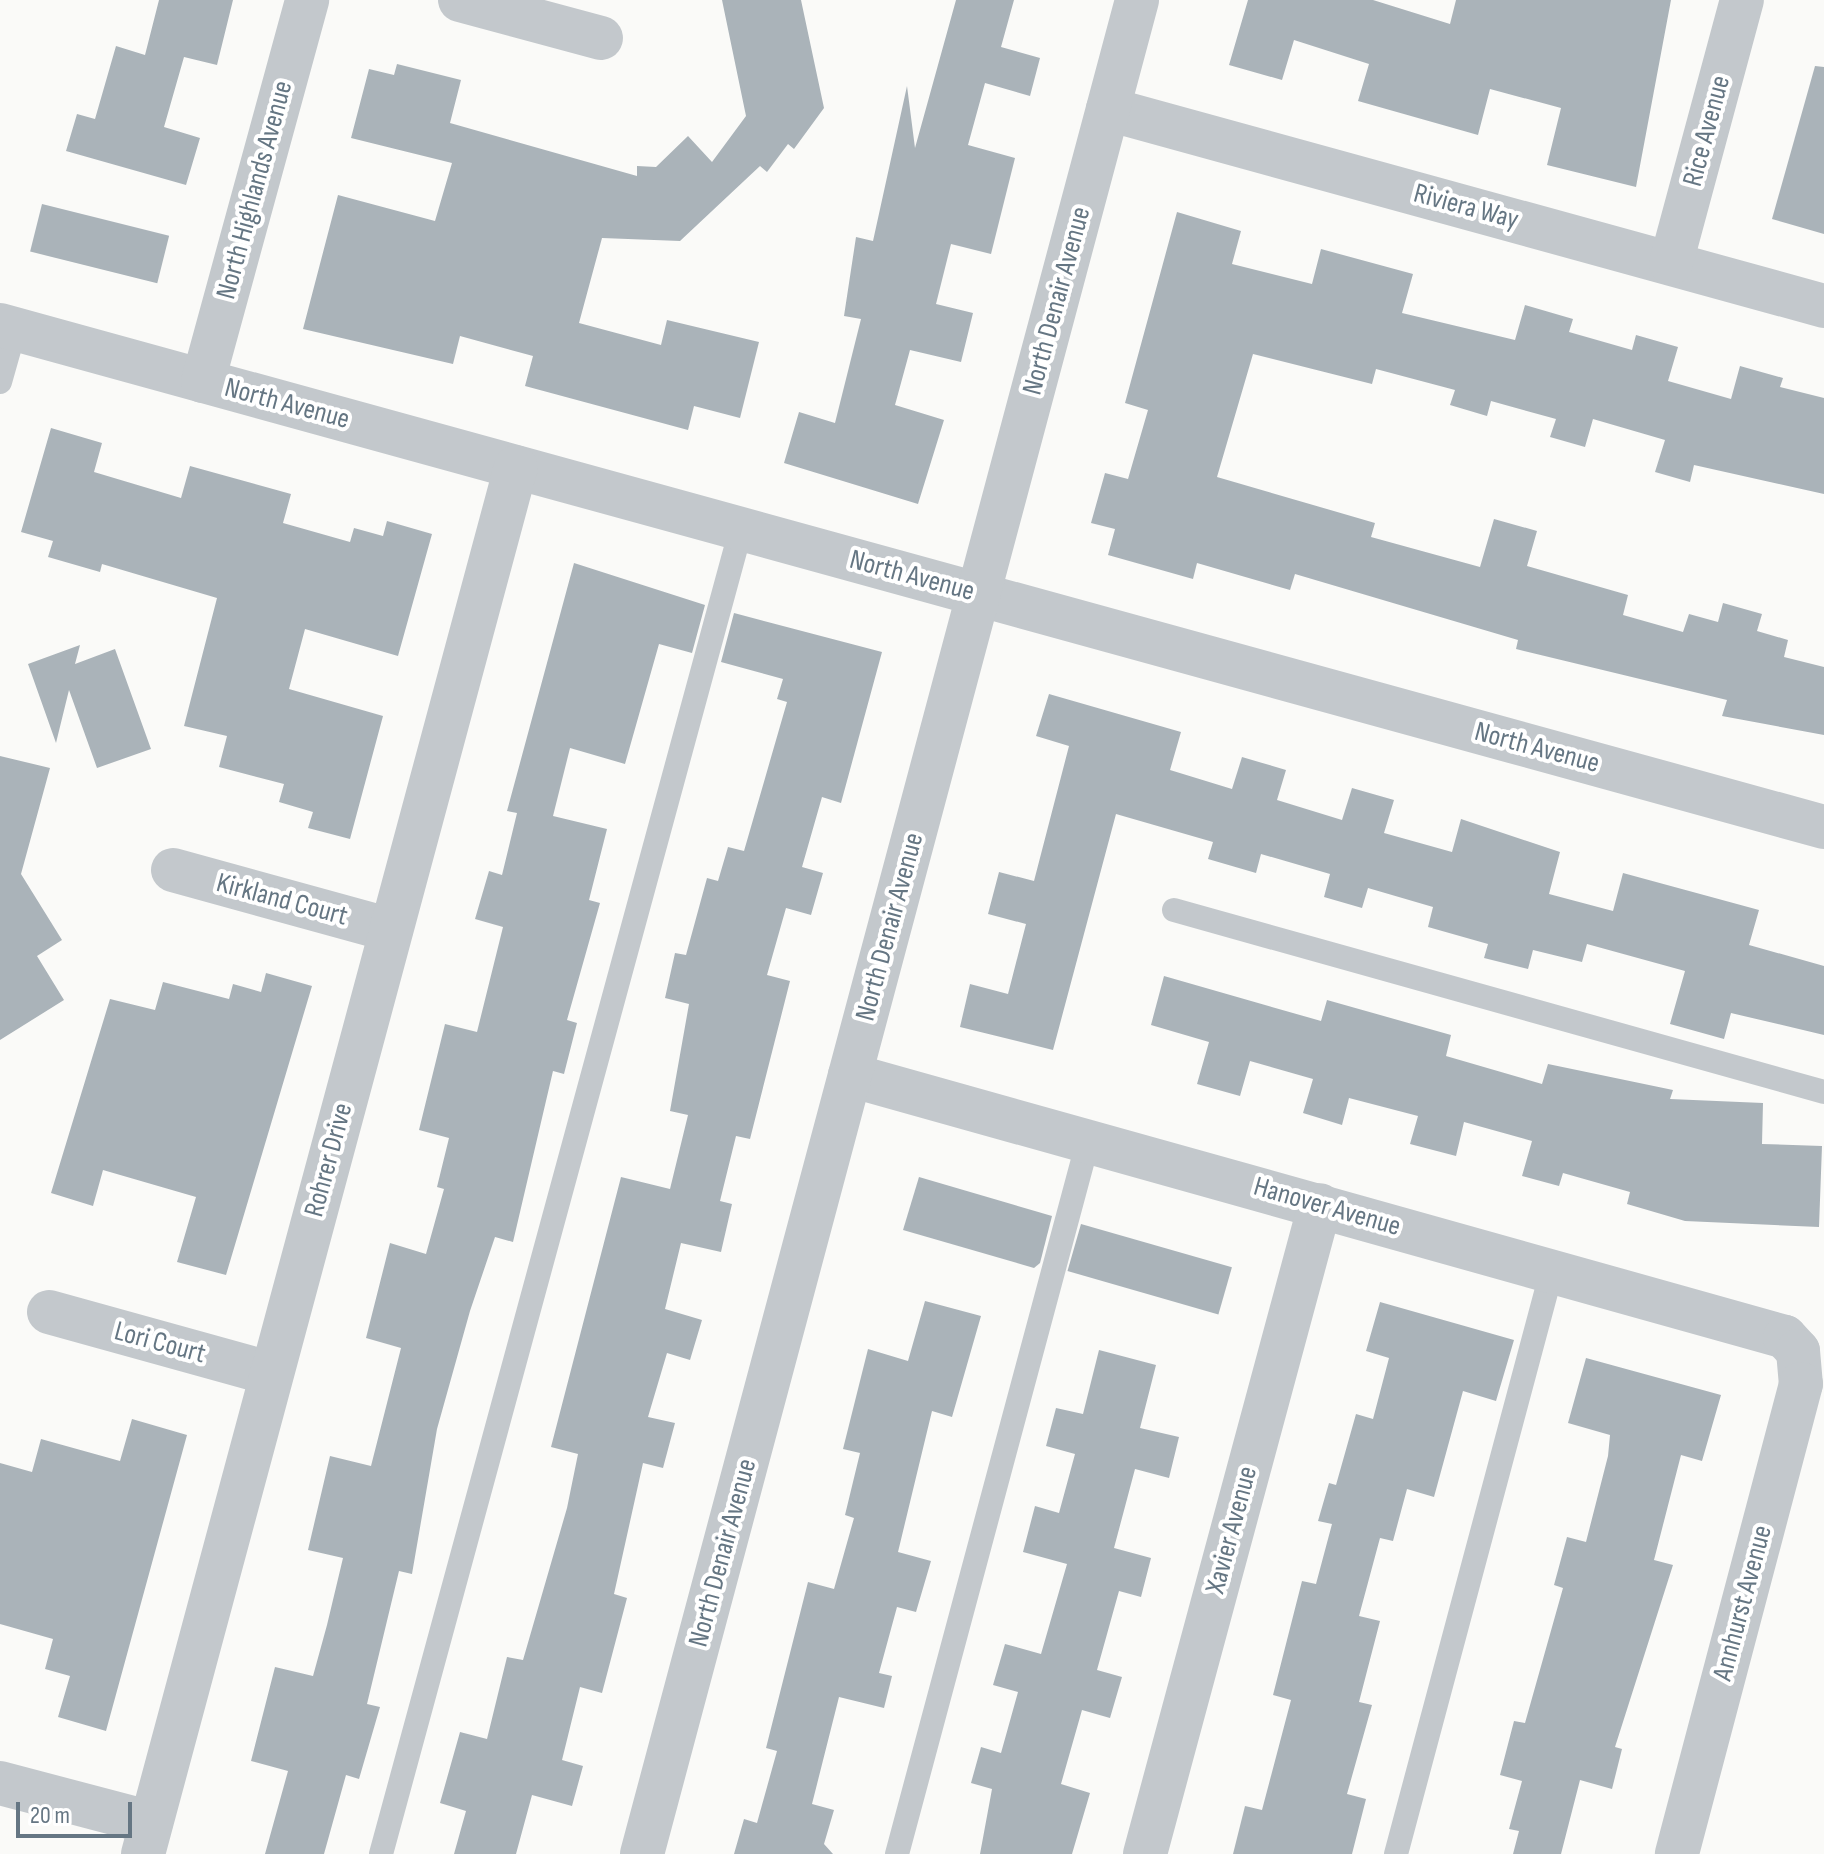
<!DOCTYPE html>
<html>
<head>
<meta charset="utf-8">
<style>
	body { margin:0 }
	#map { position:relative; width:1824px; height:1854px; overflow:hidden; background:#fafaf8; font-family:"Sofia Sans Condensed",sans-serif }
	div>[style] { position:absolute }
	.building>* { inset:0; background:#aab3b9; transform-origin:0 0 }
	.lane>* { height:24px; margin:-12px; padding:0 12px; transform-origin:12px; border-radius:12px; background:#c3c8cc }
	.street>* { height:44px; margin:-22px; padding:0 22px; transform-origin:22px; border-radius:22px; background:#c3c8cc }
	span { translate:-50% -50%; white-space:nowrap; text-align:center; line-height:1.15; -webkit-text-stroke:8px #fff; paint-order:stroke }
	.street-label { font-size:28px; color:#657683 }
	.scale { position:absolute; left:16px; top:1802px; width:116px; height:36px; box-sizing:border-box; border:4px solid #657683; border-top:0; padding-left:10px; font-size:24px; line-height:28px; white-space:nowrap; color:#657683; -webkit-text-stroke:6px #fff; paint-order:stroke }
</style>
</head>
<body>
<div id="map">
	<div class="building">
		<i style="clip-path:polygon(159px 0,233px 0,217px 65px,184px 57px,164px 127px,200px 138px,186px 185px,66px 151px,77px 114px,95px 119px,116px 46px,145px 55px)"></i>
		<i style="clip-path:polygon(722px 0,801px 0,824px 108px,794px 149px,788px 144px,767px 172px,760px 166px,680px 241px,602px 238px,579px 323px,661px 345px,667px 320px,759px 342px,740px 418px,694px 406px,688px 430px,525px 386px,533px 356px,460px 336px,453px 364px,303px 329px,338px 195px,435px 221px,452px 163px,351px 138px,369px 69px,394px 75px,397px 64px,461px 80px,450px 123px,637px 176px,637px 166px,656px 167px,688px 136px,712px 162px,746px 116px)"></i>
		<i style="clip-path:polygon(956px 0,1014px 0,1001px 47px,1040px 58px,1030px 96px,985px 83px,968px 145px,1015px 158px,991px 254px,951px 244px,936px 304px,973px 313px,961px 362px,910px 350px,895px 405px,944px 420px,918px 504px,784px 463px,799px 412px,835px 423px,861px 319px,844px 316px,856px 237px,873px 241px,907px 86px,915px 148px)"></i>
		<i style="clip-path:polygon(1248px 0,1373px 0,1450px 24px,1456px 0,1671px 0,1636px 187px,1547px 165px,1561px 108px,1490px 89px,1478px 135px,1358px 101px,1369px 64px,1294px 40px,1282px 80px,1229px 65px)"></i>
		<i style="clip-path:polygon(1815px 66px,1824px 67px,1824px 234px,1772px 219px)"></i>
		<i style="left:42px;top:204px;width:131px;height:49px;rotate:14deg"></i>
		<i style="clip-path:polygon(1177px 212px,1241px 231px,1232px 264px,1312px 284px,1321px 249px,1413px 274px,1402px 313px,1515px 340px,1525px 305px,1573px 319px,1569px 332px,1632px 350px,1636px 335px,1678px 347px,1668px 381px,1731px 399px,1740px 366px,1783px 378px,1780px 387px,1824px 398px,1824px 494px,1694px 465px,1690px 482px,1655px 472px,1665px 440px,1593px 419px,1585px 447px,1550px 437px,1556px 419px,1491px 401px,1487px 416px,1450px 405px,1455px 390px,1376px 369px,1372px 384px,1253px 354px,1217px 477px,1375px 523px,1371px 537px,1480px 567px,1494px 519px,1537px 531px,1527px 566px,1628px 595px,1623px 615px,1683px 632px,1689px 614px,1718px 622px,1723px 603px,1762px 614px,1757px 631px,1788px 640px,1784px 657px,1824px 667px,1824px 735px,1722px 716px,1727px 700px,1516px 649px,1518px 640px,1295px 574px,1290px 590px,1197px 563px,1193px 579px,1108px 555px,1115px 529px,1091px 523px,1105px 473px,1128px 479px,1148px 410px,1125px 403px)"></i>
		<i style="clip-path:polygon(51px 428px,102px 443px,94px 472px,181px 498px,190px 466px,291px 494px,283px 523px,350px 542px,354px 528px,383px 536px,387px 521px,432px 534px,398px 656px,305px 629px,289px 689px,383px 716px,350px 839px,308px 828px,313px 812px,279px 802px,284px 784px,219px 767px,227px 736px,184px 726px,217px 598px,102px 564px,100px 572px,48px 557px,53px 541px,21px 532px)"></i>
		<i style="clip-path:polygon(574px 563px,705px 605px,692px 653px,659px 644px,625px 764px,570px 748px,553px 816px,607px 829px,589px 900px,600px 903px,567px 1020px,577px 1023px,564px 1074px,553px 1071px,513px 1242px,495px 1237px,470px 1311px,437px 1429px,412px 1574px,399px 1571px,367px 1704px,380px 1707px,359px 1779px,346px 1775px,324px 1854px,265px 1854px,288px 1771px,251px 1761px,275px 1667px,313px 1676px,327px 1625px,343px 1558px,308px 1550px,330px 1456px,371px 1466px,401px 1348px,366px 1338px,390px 1243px,426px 1254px,444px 1189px,437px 1187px,449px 1138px,419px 1130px,445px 1024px,477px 1032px,503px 927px,475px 919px,489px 871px,502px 875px,517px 813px,507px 811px)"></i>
		<i style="clip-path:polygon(734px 613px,882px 652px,841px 803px,822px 797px,802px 867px,823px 873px,811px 915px,786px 908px,767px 975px,790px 981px,750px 1139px,736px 1136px,720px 1201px,732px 1204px,721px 1252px,681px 1243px,665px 1309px,702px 1320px,690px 1360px,667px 1353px,648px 1417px,675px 1423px,663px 1468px,643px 1463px,614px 1594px,627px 1598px,602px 1693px,580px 1687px,562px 1760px,583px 1766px,572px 1806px,532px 1795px,516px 1854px,454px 1854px,466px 1811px,440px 1803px,460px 1732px,487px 1739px,507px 1657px,523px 1660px,567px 1508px,578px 1454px,551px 1447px,621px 1177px,670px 1189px,688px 1115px,670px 1111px,689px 1004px,665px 998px,675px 953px,686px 955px,707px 878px,718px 881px,728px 847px,744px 851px,787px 702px,777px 699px,783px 679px,721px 662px)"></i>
		<i style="clip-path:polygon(80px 645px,75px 664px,115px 649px,151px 749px,97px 768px,69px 690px,56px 743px,28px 664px)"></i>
		<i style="clip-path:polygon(1049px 694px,1181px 732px,1170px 770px,1232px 789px,1242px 757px,1286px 770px,1277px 800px,1342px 820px,1352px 788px,1394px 800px,1384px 833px,1452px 852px,1461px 819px,1560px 852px,1549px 894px,1613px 911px,1623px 873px,1759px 910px,1749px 945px,1824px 966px,1824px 1035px,1731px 1013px,1724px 1039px,1670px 1024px,1685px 971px,1587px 944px,1582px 962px,1533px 950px,1528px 969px,1484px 958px,1488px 944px,1428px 927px,1433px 907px,1368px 888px,1362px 908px,1324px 897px,1330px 874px,1261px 854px,1256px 873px,1208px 859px,1213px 842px,1116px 814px,1053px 1050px,960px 1027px,970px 984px,1008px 994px,1026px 924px,988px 914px,999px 872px,1034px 881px,1069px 746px,1036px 736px)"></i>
		<i style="clip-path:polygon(0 756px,50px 768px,21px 874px,62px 940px,37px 956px,64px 1000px,0 1040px)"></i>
		<i style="clip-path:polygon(266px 973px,312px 986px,226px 1275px,177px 1262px,196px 1197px,103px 1170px,93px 1206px,51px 1193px,110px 999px,155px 1010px,163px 982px,229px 999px,233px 984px,261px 992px)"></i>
		<i style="clip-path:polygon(1164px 976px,1321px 1021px,1327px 1000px,1451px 1035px,1446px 1056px,1542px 1084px,1548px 1064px,1673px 1090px,1670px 1099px,1763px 1103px,1762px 1144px,1822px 1146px,1819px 1227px,1685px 1221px,1627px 1204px,1630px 1192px,1563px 1173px,1559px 1186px,1522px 1176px,1532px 1141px,1464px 1122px,1456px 1156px,1410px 1144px,1418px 1116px,1349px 1098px,1342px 1125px,1303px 1113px,1313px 1079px,1250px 1061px,1240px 1096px,1197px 1084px,1209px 1042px,1151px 1025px)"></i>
		<i style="clip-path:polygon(919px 1177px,1052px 1216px,1040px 1263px,1034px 1268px,903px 1230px)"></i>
		<i style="left:1081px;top:1224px;width:157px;height:49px;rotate:16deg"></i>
		<i style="clip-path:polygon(925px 1301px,981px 1316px,952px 1417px,932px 1411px,898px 1552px,931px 1561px,916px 1612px,897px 1607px,879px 1673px,892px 1676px,884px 1708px,839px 1697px,812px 1804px,834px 1810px,824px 1844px,833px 1854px,734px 1854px,744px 1819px,757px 1823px,777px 1751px,766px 1748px,808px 1582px,834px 1589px,854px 1518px,845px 1515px,860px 1453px,843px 1449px,868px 1349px,908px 1361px)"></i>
		<i style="clip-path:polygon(1380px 1302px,1514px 1340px,1496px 1401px,1463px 1391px,1434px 1497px,1407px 1489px,1393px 1541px,1380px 1538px,1359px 1616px,1380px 1621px,1359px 1702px,1372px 1705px,1347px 1794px,1366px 1799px,1352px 1854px,1233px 1854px,1245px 1806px,1262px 1810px,1291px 1700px,1273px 1695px,1302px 1581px,1316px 1584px,1332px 1524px,1318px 1521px,1329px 1483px,1336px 1485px,1356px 1414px,1373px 1419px,1389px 1358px,1366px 1351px)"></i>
		<i style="clip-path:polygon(1099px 1350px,1156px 1365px,1140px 1428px,1179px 1437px,1169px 1478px,1135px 1469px,1114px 1548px,1151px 1558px,1141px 1597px,1119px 1591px,1097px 1670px,1122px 1677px,1110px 1718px,1082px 1710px,1061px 1784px,1090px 1793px,1072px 1854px,980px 1854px,992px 1789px,971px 1783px,981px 1747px,1001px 1753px,1018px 1692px,993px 1685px,1005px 1644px,1041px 1654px,1067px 1564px,1023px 1552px,1035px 1506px,1059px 1513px,1075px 1454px,1046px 1446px,1056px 1408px,1083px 1414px)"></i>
		<i style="clip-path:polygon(1586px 1358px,1721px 1395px,1702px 1461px,1681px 1455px,1654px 1560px,1673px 1565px,1615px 1747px,1622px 1749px,1612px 1789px,1580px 1780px,1561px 1854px,1513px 1854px,1519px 1831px,1509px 1829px,1522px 1781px,1500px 1775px,1514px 1721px,1525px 1723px,1563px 1588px,1554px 1585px,1567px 1537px,1586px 1542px,1608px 1456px,1610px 1435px,1568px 1423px)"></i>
		<i style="clip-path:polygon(132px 1419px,187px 1435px,106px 1731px,58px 1717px,70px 1676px,45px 1669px,53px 1639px,0 1624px,0 1463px,32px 1472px,41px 1439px,120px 1461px)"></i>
	</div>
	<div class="lane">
		<i style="left:0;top:382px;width:55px;rotate:-74.2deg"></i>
		<i style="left:1174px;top:910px;width:675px;rotate:15.64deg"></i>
		<i style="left:381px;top:1854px;width:1373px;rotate:-74.8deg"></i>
		<i style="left:897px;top:1854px;width:738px;rotate:-75deg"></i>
		<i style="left:1396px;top:1854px;width:604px;rotate:-75.04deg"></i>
	</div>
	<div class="street">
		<i style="left:460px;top:0;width:146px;rotate:15.1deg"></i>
		<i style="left:1108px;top:109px;width:743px;rotate:15.38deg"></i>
		<i style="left:1671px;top:263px;width:272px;rotate:-74.9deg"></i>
		<i style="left:0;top:325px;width:1892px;rotate:15.39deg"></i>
		<i style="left:203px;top:381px;width:395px;rotate:-74.7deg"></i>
		<i style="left:173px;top:870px;width:226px;rotate:15.4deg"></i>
		<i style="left:850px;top:1075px;width:971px;rotate:15.65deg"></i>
		<i style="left:1785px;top:1337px;width:19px;rotate:47deg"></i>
		<i style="left:1798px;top:1351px;width:33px;rotate:85deg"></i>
		<i style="left:1801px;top:1384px;width:486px;rotate:104.8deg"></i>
		<i style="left:49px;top:1312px;width:231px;rotate:15.5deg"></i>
		<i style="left:0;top:1783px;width:156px;rotate:14.8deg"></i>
		<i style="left:143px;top:1854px;width:1436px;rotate:-74.95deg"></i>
		<i style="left:642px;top:1854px;width:1919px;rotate:-75.05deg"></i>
		<i style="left:1145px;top:1854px;width:672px;rotate:-74.91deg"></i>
	</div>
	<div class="street-label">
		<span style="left:1707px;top:131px;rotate:-75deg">Rice Avenue</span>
		<span style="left:255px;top:190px;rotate:-75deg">North Highlands Avenue</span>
		<span style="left:1466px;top:207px;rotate:15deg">Riviera Way</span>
		<span style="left:1057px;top:301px;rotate:-75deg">North Denair Avenue</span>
		<span style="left:287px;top:404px;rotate:15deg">North Avenue</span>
		<span style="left:912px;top:576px;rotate:15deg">North Avenue</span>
		<span style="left:1537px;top:748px;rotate:15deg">North Avenue</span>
		<span style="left:282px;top:900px;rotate:15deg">Kirkland Court</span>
		<span style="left:890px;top:927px;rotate:-75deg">North Denair Avenue</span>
		<span style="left:329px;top:1160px;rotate:-75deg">Rohrer Drive</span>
		<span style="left:1327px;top:1207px;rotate:16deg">Hanover Avenue</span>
		<span style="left:160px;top:1343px;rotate:15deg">Lori Court</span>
		<span style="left:1232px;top:1530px;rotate:-75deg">Xavier Avenue</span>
		<span style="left:723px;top:1553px;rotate:-75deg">North Denair Avenue</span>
		<span style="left:1743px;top:1603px;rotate:-75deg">Annhurst Avenue</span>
	</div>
	<div class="scale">20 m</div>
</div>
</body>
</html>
